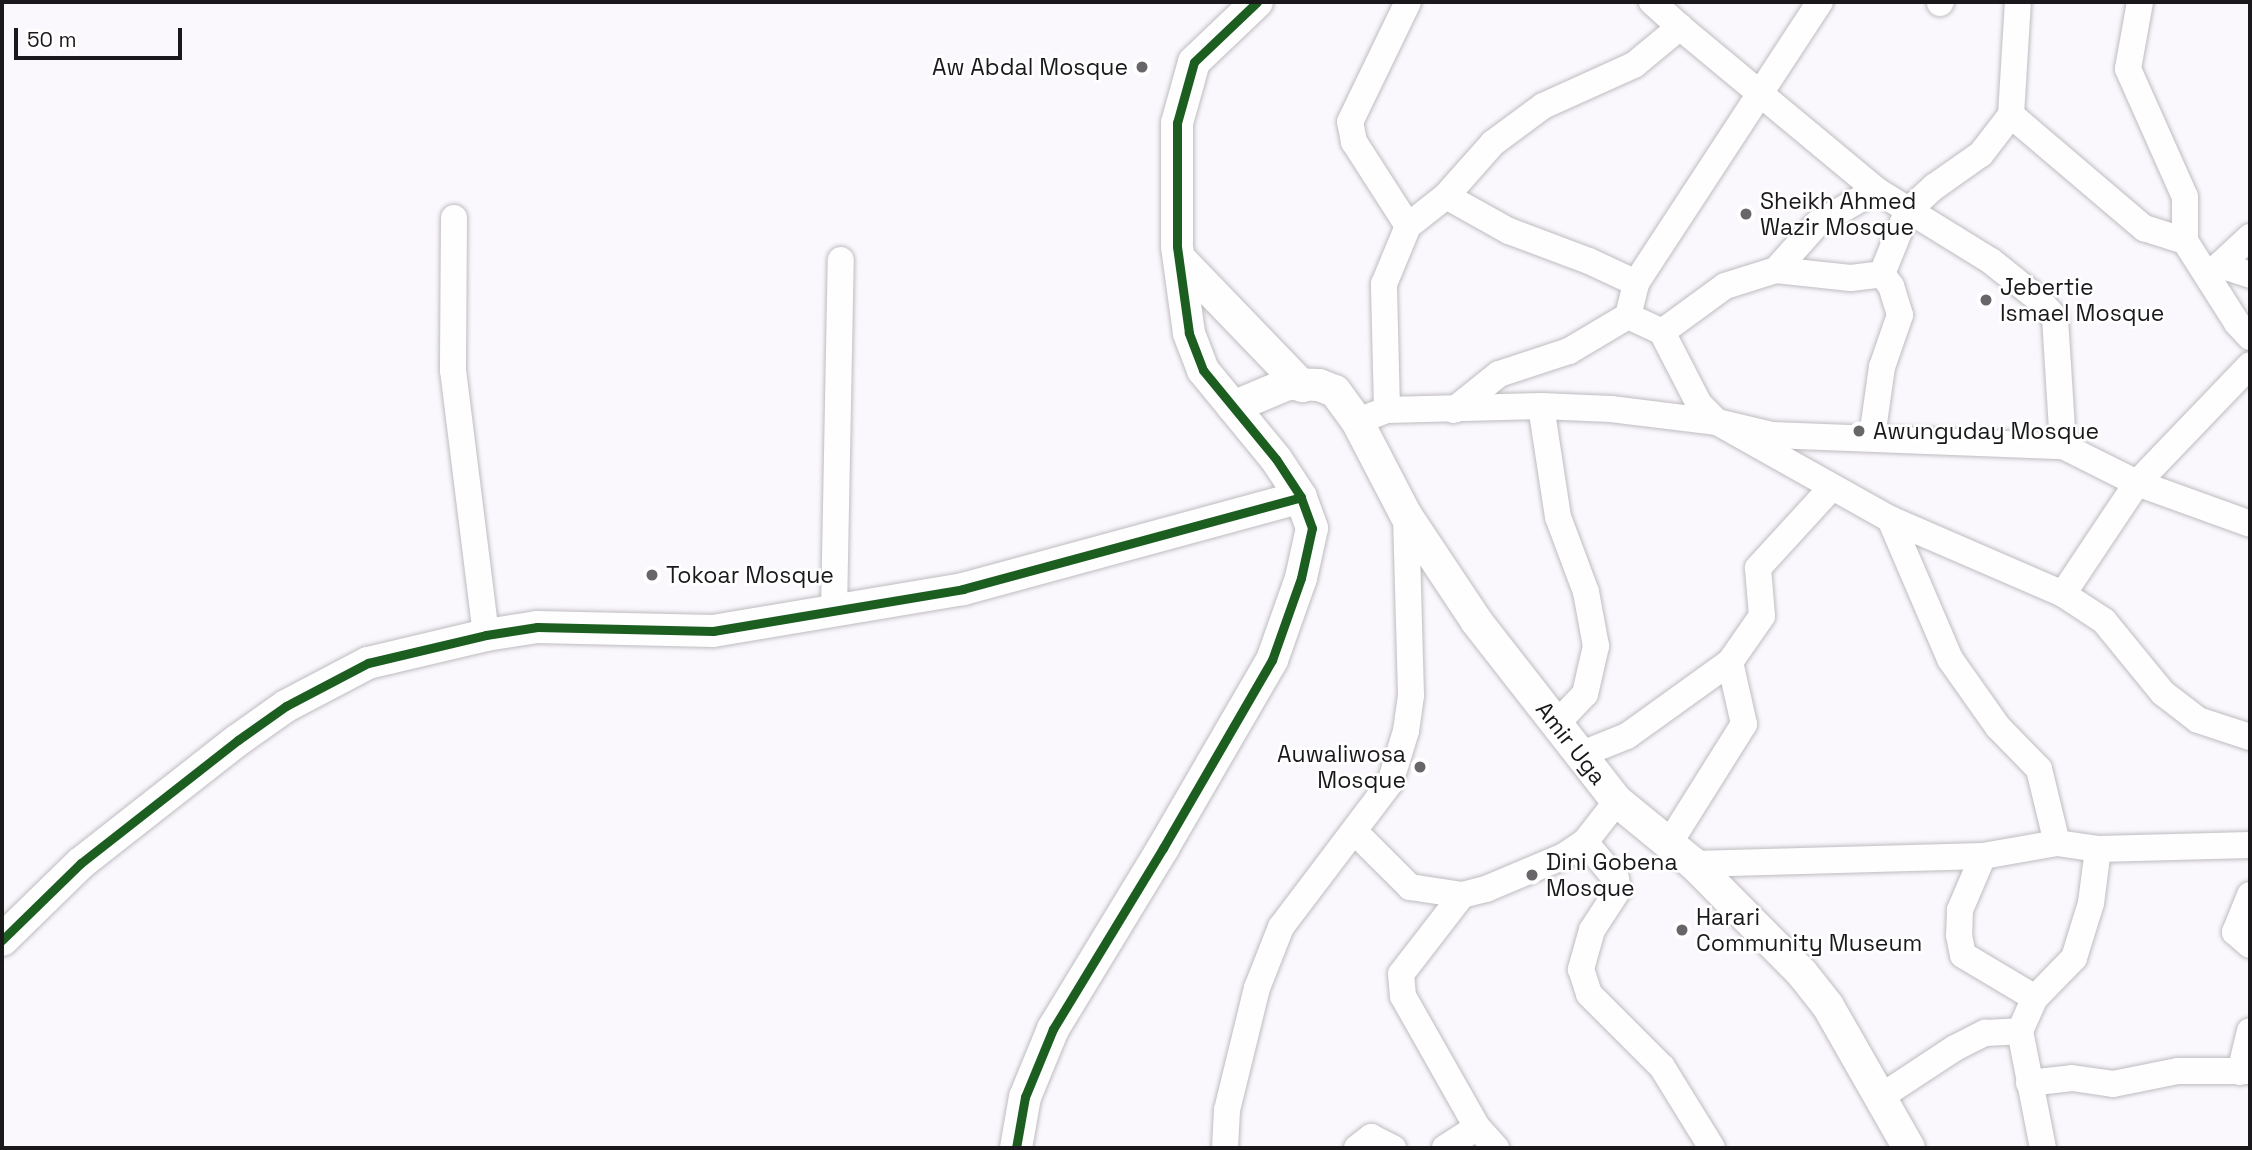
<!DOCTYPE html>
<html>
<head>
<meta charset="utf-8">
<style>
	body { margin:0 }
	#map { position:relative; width:2252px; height:1150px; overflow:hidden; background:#fbf8fd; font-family:"Space Grotesk",sans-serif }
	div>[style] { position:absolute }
	.roads { filter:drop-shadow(0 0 2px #bebcc0) drop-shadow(0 0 2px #bebcc0) }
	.minor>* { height:26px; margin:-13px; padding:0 13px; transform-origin:13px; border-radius:13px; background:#fefeff }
	.tertiary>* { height:32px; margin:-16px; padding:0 16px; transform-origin:16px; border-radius:16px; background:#fefeff }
	.cycleway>* { height:9px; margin:-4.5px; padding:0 4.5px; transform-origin:4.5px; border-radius:4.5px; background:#1b5e20 }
	.dots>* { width:19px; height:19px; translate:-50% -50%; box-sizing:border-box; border:4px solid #fff; border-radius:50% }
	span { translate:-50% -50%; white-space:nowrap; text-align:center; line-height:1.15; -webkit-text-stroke:5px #fff; paint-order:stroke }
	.poi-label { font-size:23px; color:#1a181b }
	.right { translate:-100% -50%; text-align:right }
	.left { translate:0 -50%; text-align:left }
	.street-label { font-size:23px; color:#1a181b }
	.frame { position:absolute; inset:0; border:4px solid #1a181b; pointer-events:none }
	.scale { position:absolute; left:14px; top:28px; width:168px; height:32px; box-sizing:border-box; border:4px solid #1a181b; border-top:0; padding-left:9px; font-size:21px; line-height:24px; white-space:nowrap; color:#1a181b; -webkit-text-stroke:5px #fff; paint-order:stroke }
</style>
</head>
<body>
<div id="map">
	<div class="roads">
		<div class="minor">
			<i style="left:2140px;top:2px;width:68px;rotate:100.2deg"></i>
			<i style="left:2128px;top:69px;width:140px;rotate:66deg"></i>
			<i style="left:2185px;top:197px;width:44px;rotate:90deg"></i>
			<i style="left:1940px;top:3px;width:1px;rotate:-45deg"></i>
			<i style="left:1680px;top:27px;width:255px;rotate:39.7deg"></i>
			<i style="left:1876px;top:190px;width:135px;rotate:31.7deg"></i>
			<i style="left:1991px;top:261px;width:59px;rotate:38.8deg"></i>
			<i style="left:2037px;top:298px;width:27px;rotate:48deg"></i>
			<i style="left:2055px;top:318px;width:128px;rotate:86.4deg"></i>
			<i style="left:2011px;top:115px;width:175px;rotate:40.4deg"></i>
			<i style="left:2144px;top:228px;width:43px;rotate:17.6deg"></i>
			<i style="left:2185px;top:241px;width:97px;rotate:57.6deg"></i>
			<i style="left:2237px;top:323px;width:19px;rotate:47deg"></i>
			<i style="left:1446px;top:196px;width:72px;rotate:29.1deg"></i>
			<i style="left:1509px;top:231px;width:85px;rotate:20.6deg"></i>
			<i style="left:1589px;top:261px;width:52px;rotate:25.1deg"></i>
			<i style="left:454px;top:218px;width:152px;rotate:90.4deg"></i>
			<i style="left:453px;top:370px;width:267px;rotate:82.9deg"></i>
			<i style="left:1408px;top:226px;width:48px;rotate:-38.3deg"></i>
			<i style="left:1446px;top:196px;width:71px;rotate:-48.4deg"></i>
			<i style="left:1493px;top:143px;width:62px;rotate:-36.5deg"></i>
			<i style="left:1543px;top:106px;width:100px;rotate:-24.3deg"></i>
			<i style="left:1634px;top:65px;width:60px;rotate:-39.6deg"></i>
			<i style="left:1680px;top:27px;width:38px;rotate:-138deg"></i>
			<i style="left:2220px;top:265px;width:41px;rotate:-43deg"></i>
			<i style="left:1776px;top:270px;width:62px;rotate:-48.3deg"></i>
			<i style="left:1817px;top:224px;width:68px;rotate:-30deg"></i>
			<i style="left:2209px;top:276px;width:16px;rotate:-45deg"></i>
			<i style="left:2220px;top:265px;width:32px;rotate:18deg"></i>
			<i style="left:1628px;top:316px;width:38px;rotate:25deg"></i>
			<i style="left:1662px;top:332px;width:81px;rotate:62.8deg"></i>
			<i style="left:1699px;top:404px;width:25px;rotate:45deg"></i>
			<i style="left:1717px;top:422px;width:57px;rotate:13.3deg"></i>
			<i style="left:1772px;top:435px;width:291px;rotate:2.2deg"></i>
			<i style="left:2063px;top:446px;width:83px;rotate:26.6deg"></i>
			<i style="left:2137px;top:483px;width:120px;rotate:19.9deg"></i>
			<i style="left:1662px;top:332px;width:78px;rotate:-36.1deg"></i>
			<i style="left:1725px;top:286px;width:53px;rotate:-17.4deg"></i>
			<i style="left:1776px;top:270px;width:75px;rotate:6.1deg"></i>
			<i style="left:1851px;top:278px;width:31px;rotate:-7deg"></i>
			<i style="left:1541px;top:406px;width:112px;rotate:81.3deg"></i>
			<i style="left:1558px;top:517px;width:80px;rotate:69.5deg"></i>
			<i style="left:1586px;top:592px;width:55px;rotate:79.5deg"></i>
			<i style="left:1596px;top:646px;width:49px;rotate:102.9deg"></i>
			<i style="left:1585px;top:694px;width:42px;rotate:134deg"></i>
			<i style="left:1387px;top:410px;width:154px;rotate:-1.5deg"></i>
			<i style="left:1541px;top:406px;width:70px;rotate:2.5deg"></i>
			<i style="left:1611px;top:409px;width:107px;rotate:7deg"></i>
			<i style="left:1717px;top:422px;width:198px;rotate:29.3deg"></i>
			<i style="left:1890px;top:519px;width:189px;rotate:23.4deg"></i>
			<i style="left:2063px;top:594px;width:49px;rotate:33.4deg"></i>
			<i style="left:2104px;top:621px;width:93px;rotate:50.7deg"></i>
			<i style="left:2163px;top:693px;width:44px;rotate:37.6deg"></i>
			<i style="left:2198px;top:720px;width:55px;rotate:18.1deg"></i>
			<i style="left:1454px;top:410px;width:58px;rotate:-38.7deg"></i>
			<i style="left:1499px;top:374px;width:74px;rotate:-18.2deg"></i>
			<i style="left:1569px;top:351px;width:69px;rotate:-30.7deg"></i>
			<i style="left:1628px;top:316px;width:34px;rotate:-76deg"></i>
			<i style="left:1636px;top:283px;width:336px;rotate:-56.8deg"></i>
			<i style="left:1371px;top:416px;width:17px;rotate:-21deg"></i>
			<i style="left:1387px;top:410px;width:126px;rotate:-91.4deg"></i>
			<i style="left:1384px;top:284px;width:63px;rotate:-67.5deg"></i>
			<i style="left:1408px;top:226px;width:100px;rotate:-122.7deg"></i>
			<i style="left:1354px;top:142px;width:20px;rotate:-101deg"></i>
			<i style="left:1350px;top:122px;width:133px;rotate:-64.2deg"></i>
			<i style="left:1872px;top:437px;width:71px;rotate:-81.9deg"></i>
			<i style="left:1882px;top:367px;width:55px;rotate:-70.9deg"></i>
			<i style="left:1900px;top:315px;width:30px;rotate:-107deg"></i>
			<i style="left:1891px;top:286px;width:15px;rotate:-127deg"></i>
			<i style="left:1882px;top:274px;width:67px;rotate:-68deg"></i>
			<i style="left:1907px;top:212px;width:37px;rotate:-43deg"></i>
			<i style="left:1934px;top:187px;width:57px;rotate:-35.1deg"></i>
			<i style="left:1981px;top:154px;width:49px;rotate:-52.4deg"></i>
			<i style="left:2011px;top:115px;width:113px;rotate:-86.5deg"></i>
			<i style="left:2063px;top:594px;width:133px;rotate:-56.3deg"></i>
			<i style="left:2137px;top:483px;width:163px;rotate:-46.2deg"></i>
			<i style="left:834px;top:611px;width:351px;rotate:-88.9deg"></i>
			<i style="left:1582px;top:754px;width:48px;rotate:-21.8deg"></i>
			<i style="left:1627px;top:736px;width:127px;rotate:-35.7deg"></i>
			<i style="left:1730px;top:662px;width:56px;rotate:-55.2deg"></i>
			<i style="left:1762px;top:616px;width:48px;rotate:-94.8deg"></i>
			<i style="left:1758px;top:568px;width:108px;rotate:-47.6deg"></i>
			<i style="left:1617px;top:801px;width:52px;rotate:128deg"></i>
			<i style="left:1585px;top:842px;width:48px;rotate:50deg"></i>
			<i style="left:1616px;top:879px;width:11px;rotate:80deg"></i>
			<i style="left:1618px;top:890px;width:48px;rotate:123deg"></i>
			<i style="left:1592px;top:930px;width:41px;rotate:105.8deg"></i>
			<i style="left:1581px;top:969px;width:26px;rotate:72deg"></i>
			<i style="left:1589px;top:994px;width:103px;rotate:45deg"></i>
			<i style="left:1662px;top:1067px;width:95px;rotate:58.3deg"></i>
			<i style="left:1355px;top:832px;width:78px;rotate:45deg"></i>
			<i style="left:1410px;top:887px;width:53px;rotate:8.7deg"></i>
			<i style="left:1670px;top:842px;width:139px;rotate:-57.9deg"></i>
			<i style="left:1744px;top:724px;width:64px;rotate:-102.7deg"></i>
			<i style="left:2057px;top:843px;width:41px;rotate:8.3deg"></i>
			<i style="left:2098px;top:849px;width:152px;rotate:-1.5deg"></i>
			<i style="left:1983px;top:856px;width:59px;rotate:113.1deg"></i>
			<i style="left:1960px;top:910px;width:25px;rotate:92deg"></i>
			<i style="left:1959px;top:935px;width:20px;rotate:79deg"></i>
			<i style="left:1963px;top:955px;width:84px;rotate:30.8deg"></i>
			<i style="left:1694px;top:864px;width:289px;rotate:-1.6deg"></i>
			<i style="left:1983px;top:856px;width:75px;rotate:-10deg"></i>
			<i style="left:2057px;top:843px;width:76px;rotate:-103.7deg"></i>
			<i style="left:2039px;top:769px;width:59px;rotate:-134.3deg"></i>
			<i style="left:1998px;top:727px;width:83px;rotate:-125.2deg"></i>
			<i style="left:1950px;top:659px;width:152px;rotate:-113.2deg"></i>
			<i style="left:2250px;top:895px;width:40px;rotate:112deg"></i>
			<i style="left:2235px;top:932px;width:20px;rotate:41deg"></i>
			<i style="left:2240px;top:1072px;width:42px;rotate:-76.3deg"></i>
			<i style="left:2029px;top:1083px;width:43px;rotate:-6.6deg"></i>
			<i style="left:2072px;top:1078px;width:41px;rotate:8.3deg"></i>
			<i style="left:2113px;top:1084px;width:66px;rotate:-11.3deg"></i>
			<i style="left:2178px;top:1071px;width:72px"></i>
			<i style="left:1882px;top:1096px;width:87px;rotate:-33.3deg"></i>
			<i style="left:1955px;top:1048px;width:34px;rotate:-27deg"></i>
			<i style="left:1985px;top:1033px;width:35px;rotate:-3deg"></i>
			<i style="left:1225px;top:1148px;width:38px;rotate:-87deg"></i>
			<i style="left:1227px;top:1110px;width:126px;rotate:-76.2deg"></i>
			<i style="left:1257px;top:988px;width:66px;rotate:-68.5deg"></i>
			<i style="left:1281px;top:927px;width:181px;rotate:-52.9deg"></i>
			<i style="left:1390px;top:783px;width:54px;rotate:-72.9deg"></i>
			<i style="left:1406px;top:731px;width:36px;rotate:-82deg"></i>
			<i style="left:1411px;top:695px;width:180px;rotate:-91.6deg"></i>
			<i style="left:1357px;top:1148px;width:18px;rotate:-38deg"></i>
			<i style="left:1371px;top:1137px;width:25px;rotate:27deg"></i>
			<i style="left:1445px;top:1148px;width:38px;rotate:-33deg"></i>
			<i style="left:1496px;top:1148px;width:28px;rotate:-132deg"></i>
			<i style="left:1477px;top:1127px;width:150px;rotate:-119.5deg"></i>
			<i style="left:1403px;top:996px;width:22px;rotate:-95deg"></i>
			<i style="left:1401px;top:974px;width:100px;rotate:-52.3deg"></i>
			<i style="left:1462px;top:895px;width:25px;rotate:-14deg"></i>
			<i style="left:1486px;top:889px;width:85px;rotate:-22.9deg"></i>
			<i style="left:1564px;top:856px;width:25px;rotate:-34deg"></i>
			<i style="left:2043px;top:1148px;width:119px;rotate:-101.1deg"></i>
			<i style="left:2020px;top:1031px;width:36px;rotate:-66deg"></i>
			<i style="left:2035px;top:998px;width:56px;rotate:-45.7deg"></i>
			<i style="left:2074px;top:958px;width:58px;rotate:-72.8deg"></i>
			<i style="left:2091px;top:903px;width:54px;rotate:-82.6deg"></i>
		</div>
		<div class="tertiary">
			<i style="left:1179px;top:258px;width:178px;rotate:46.1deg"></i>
			<i style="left:1233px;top:407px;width:60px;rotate:-22.7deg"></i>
			<i style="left:1288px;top:384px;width:31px;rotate:2deg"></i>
			<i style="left:1319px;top:385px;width:17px;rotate:21deg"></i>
			<i style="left:1335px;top:391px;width:37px;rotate:54deg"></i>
			<i style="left:1357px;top:421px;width:106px;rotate:62.5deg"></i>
			<i style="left:1406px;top:515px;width:128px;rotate:56.4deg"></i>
			<i style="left:1477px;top:622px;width:227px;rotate:52deg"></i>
			<i style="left:1617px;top:801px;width:99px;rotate:39.3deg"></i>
			<i style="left:1694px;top:864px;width:153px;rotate:45.3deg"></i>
			<i style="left:1802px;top:973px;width:42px;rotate:51.8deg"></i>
			<i style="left:1828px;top:1006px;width:163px;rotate:60.3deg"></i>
			<i style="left:2px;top:940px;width:110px;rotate:-44.3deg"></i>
			<i style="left:81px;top:863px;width:199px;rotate:-38.1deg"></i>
			<i style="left:238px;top:740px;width:59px;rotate:-35.3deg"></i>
			<i style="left:286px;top:706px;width:93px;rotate:-27.7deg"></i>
			<i style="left:368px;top:663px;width:121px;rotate:-13.3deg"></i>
			<i style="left:486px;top:635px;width:52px;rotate:-8.9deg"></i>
			<i style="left:537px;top:627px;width:176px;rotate:1.3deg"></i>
			<i style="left:713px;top:631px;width:254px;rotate:-9.5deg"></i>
			<i style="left:963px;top:589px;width:350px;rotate:-15.2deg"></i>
			<i style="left:1016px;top:1148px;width:52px;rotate:-80deg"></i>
			<i style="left:1025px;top:1097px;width:74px;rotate:-67.6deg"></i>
			<i style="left:1053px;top:1029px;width:212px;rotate:-58.7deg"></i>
			<i style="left:1163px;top:848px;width:217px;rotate:-59.9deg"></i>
			<i style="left:1272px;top:660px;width:87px;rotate:-70.5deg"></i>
			<i style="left:1301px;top:578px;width:51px;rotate:-77.6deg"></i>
			<i style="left:1312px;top:528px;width:33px;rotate:-110deg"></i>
			<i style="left:1301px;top:497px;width:45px;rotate:-123.3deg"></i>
			<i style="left:1276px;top:459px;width:115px;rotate:-129.4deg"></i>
			<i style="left:1203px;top:370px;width:40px;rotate:-111deg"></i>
			<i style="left:1189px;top:333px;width:88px;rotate:-97.9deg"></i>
			<i style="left:1177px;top:246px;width:123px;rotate:-90deg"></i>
			<i style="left:1177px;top:123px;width:63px;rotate:-74.4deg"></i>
			<i style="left:1194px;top:62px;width:87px;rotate:-43.6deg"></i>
		</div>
	</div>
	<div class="cycleway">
		<i style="left:2px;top:940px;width:110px;rotate:-44.3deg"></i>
		<i style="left:81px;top:863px;width:199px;rotate:-38.1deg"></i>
		<i style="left:238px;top:740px;width:59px;rotate:-35.3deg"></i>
		<i style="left:286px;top:706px;width:93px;rotate:-27.7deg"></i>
		<i style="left:368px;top:663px;width:121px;rotate:-13.3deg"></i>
		<i style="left:486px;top:635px;width:52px;rotate:-8.9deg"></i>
		<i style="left:537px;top:627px;width:176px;rotate:1.3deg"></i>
		<i style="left:713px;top:631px;width:254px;rotate:-9.5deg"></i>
		<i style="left:963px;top:589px;width:350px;rotate:-15.2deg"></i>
		<i style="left:1016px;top:1148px;width:52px;rotate:-80deg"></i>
		<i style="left:1025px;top:1097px;width:74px;rotate:-67.6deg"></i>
		<i style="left:1053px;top:1029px;width:212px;rotate:-58.7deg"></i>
		<i style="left:1163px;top:848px;width:217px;rotate:-59.9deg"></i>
		<i style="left:1272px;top:660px;width:87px;rotate:-70.5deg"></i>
		<i style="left:1301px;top:578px;width:51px;rotate:-77.6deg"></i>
		<i style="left:1312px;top:528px;width:33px;rotate:-110deg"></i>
		<i style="left:1301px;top:497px;width:45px;rotate:-123.3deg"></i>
		<i style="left:1276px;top:459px;width:115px;rotate:-129.4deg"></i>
		<i style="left:1203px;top:370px;width:40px;rotate:-111deg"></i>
		<i style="left:1189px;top:333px;width:88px;rotate:-97.9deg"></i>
		<i style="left:1177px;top:246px;width:123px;rotate:-90deg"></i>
		<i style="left:1177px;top:123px;width:63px;rotate:-74.4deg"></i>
		<i style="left:1194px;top:62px;width:87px;rotate:-43.6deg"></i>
	</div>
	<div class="dots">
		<i style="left:1142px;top:67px;background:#69666a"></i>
		<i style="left:1746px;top:214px;background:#69666a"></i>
		<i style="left:1986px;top:300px;background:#69666a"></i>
		<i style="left:1859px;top:431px;background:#69666a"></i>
		<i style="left:652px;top:575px;background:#69666a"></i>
		<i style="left:1420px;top:767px;background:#69666a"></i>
		<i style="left:1532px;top:875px;background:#69666a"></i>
		<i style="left:1682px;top:930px;background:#69666a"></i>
	</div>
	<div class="poi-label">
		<span class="right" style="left:1128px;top:67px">Aw Abdal Mosque</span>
		<span class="left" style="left:1760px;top:214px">Sheikh Ahmed<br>Wazir Mosque</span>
		<span class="left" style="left:2000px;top:300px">Jebertie<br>Ismael Mosque</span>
		<span class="left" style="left:1873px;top:431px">Awunguday Mosque</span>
		<span class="left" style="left:666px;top:575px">Tokoar Mosque</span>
		<span class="right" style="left:1406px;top:767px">Auwaliwosa<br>Mosque</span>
		<span class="left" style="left:1546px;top:875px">Dini Gobena<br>Mosque</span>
		<span class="left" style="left:1696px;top:930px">Harari<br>Community Museum</span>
	</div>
	<div class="street-label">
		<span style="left:1571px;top:743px;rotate:52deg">Amir Uga</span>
	</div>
	<div class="frame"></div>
	<div class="scale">50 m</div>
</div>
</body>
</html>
